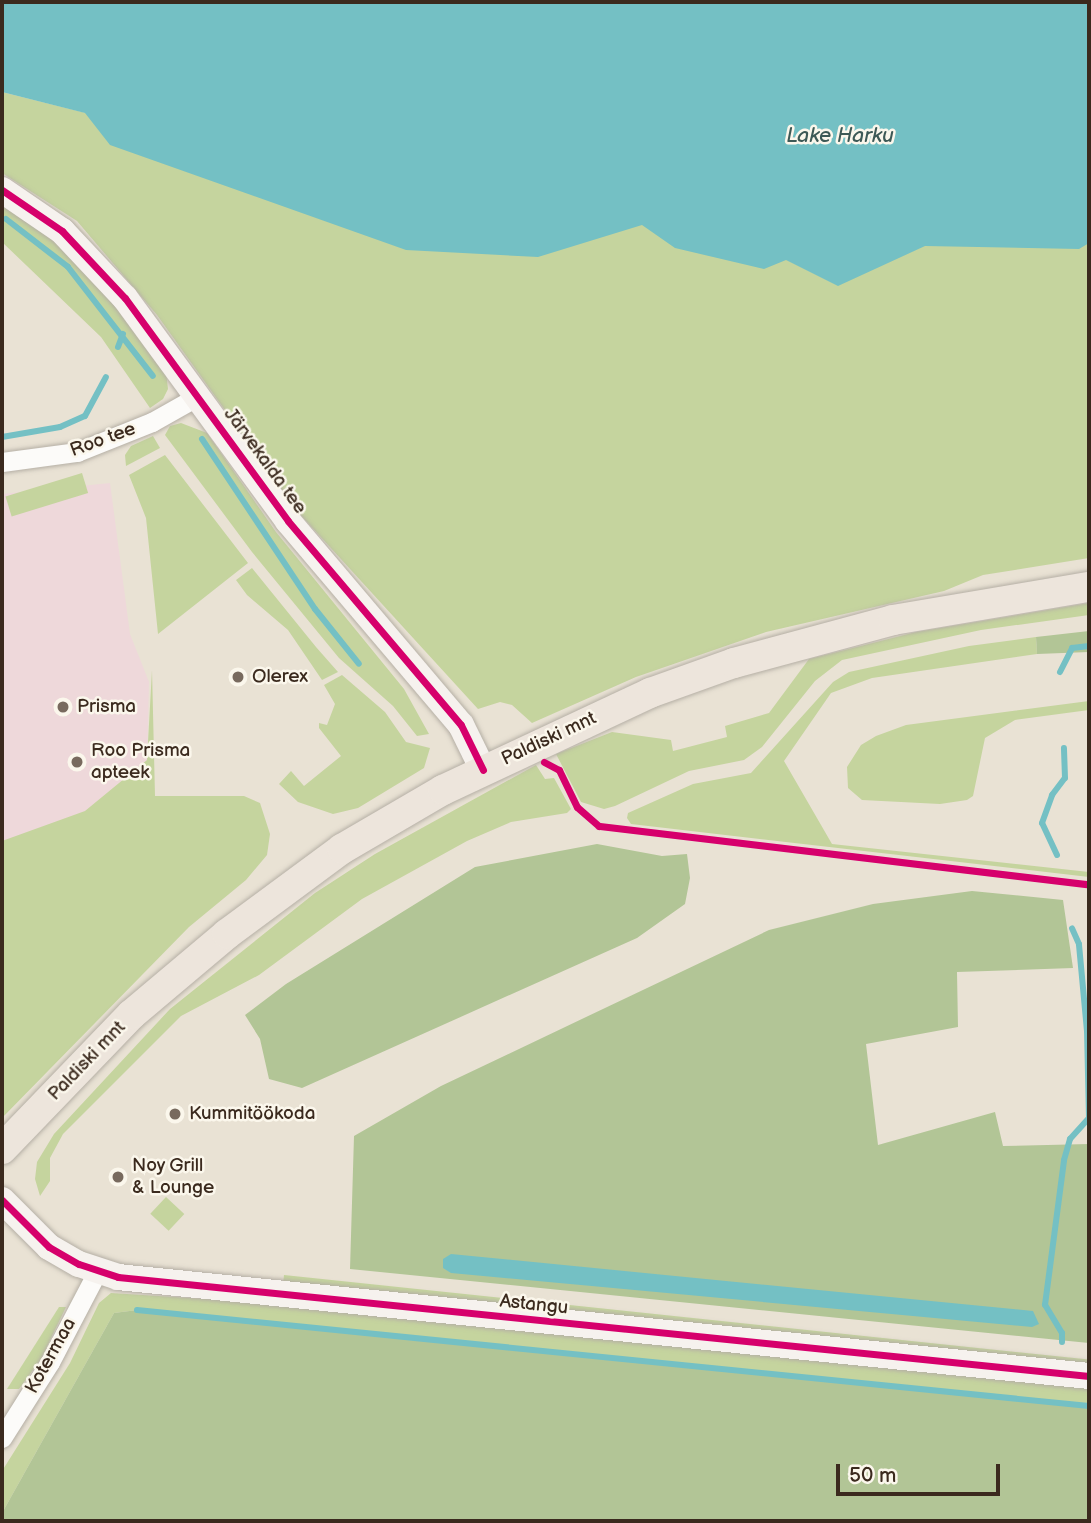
<!DOCTYPE html>
<html>
<head>
<meta charset="utf-8">
<style>
	body { margin:0 }
	#map { position:relative; width:1091px; height:1523px; overflow:hidden; background:#e9e2d4; font-family:"Balsamiq Sans",sans-serif }
	div>[style] { position:absolute }
	.built>* { inset:0; background:#eed8da }
	.green>* { inset:0; background:#c5d49e; transform-origin:0 0 }
	.forest>* { inset:0; background:#b2c596 }
	.water>* { inset:0; background:#74c0c4 }
	.stream>* { height:6px; margin:-3px; padding:0 3px; transform-origin:3px; border-radius:3px; background:#74c0c4 }
	.roads { filter:drop-shadow(0 0 2px #b5afa5) drop-shadow(0 0 2px #b5afa5) }
	.street>* { height:19px; margin:-9.5px; padding:0 9.5px; transform-origin:9.5px; border-radius:9.5px; background:#fcfbf9 }
	.secondary>* { height:26px; margin:-13px; padding:0 13px; transform-origin:13px; border-radius:13px; background:#f6f2ee }
	.primary>* { height:30px; margin:-15px; padding:0 15px; transform-origin:15px; border-radius:15px; background:#ede5dc }
	.cycleway>* { height:7px; margin:-3.5px; padding:0 3.5px; transform-origin:3.5px; border-radius:3.5px; background:#d6006c }
	.dots>* { width:19px; height:19px; translate:-50% -50%; box-sizing:border-box; border:4px solid #fbf7ec; border-radius:50% }
	span { translate:-50% -50%; white-space:nowrap; text-align:center; line-height:1.15; -webkit-text-stroke:5px #fbf7ec; paint-order:stroke }
	.street-label { font-size:19px; color:#3b2a1e }
	.poi-label { font-size:19px; color:#3b2a1e }
	.left { translate:0 -50%; text-align:left }
	.water-label { font-size:21px; color:#3d5956; font-style:italic }
	.frame { position:absolute; inset:0; border:4px solid #3b2a1e; pointer-events:none }
	.scale { position:absolute; left:836px; top:1464px; width:164px; height:32px; box-sizing:border-box; border:4px solid #3b2a1e; border-top:0; padding-left:9px; font-size:21px; line-height:24px; white-space:nowrap; color:#3b2a1e; -webkit-text-stroke:5px #fbf7ec; paint-order:stroke }
</style>
</head>
<body>
<div id="map">
	<div class="built">
		<i style="clip-path:polygon(110px 483px,130px 634px,149px 682px,146px 811px,2px 861px,2px 494px)"></i>
	</div>
	<div class="green">
		<i style="clip-path:polygon(2px 92px,86px 113px,1089px 109px,1089px 558px,983px 575px,944px 591px,766px 632px,636px 677px,532px 723px,512px 705px,500px 702px,478px 709px,297px 511px,157px 315px,77px 221px,2px 173px)"></i>
		<i style="clip-path:polygon(2px 203px,44px 232px,100px 285px,166px 372px,168px 389px,163px 399px,150px 408px,101px 337px,2px 242px)"></i>
		<i style="clip-path:polygon(181px 423px,207px 433px,276px 532px,404px 689px,429px 734px,417px 736px,393px 706px,339px 658px,252px 552px,165px 435px,170px 426px)"></i>
		<i style="clip-path:polygon(153px 436px,160px 448px,126px 466px,125px 455px,131px 446px)"></i>
		<i style="clip-path:polygon(165px 455px,248px 563px,158px 634px,146px 518px,129px 475px)"></i>
		<i style="left:82px;top:473px;width:21px;height:80px;rotate:73deg"></i>
		<i style="clip-path:polygon(252px 568px,316px 647px,338px 672px,322px 680px,288px 630px,247px 595px,236px 580px)"></i>
		<i style="clip-path:polygon(1089px 603px,1089px 615px,981px 630px,842px 660px,815px 681px,762px 747px,744px 760px,689px 771px,615px 806px,604px 809px,581px 802px,556px 754px,612px 732px,671px 740px,673px 751px,727px 737px,725px 726px,769px 713px,809px 659px,916px 632px)"></i>
		<i style="clip-path:polygon(1036px 637px,1037px 654px,872px 678px,831px 693px,784px 761px,832px 844px,1089px 872px,1089px 877px,631px 824px,627px 818px,628px 813px,693px 784px,751px 773px,833px 682px,849px 672px,969px 646px)"></i>
		<i style="clip-path:polygon(152px 670px,155px 796px,244px 796px,260px 803px,270px 834px,267px 855px,246px 880px,189px 927px,2px 1118px,2px 841px,85px 811px,147px 760px)"></i>
		<i style="clip-path:polygon(342px 675px,385px 712px,406px 742px,430px 748px,424px 768px,358px 808px,333px 814px,298px 802px,279px 784px,291px 771px,304px 786px,341px 756px,319px 728px,319px 723px,327px 725px,335px 704px,324px 685px)"></i>
		<i style="clip-path:polygon(1089px 701px,1089px 710px,1015px 720px,985px 738px,973px 796px,967px 800px,940px 804px,862px 800px,848px 788px,847px 767px,861px 745px,876px 736px,906px 725px)"></i>
		<i style="clip-path:polygon(536px 765px,545px 779px,554px 778px,571px 809px,567px 813px,511px 822px,467px 841px,362px 899px,259px 975px,181px 1016px,63px 1134px,50px 1158px,50px 1181px,40px 1196px,35px 1179px,37px 1162px,54px 1134px,170px 1009px,315px 893px,375px 854px)"></i>
		<i style="left:166px;top:1197px;width:25px;height:23px;rotate:43deg"></i>
		<i style="left:284px;top:1275px;width:809px;height:10px;rotate:6deg"></i>
		<i style="clip-path:polygon(111px 1293px,206px 1299px,1089px 1388px,1089px 1406px,137px 1310px,114px 1313px,2px 1513px,2px 1471px,70px 1363px,99px 1303px)"></i>
		<i style="clip-path:polygon(59px 1307px,66px 1307px,41px 1359px,19px 1389px,7px 1389px)"></i>
	</div>
	<div class="forest">
		<i style="clip-path:polygon(1089px 631px,1089px 652px,1037px 654px,1036px 637px)"></i>
		<i style="clip-path:polygon(597px 844px,662px 856px,687px 854px,690px 878px,685px 904px,637px 938px,302px 1088px,269px 1079px,260px 1039px,245px 1015px,286px 984px,475px 867px)"></i>
		<i style="clip-path:polygon(972px 891px,1063px 900px,1073px 968px,957px 972px,958px 1027px,866px 1044px,878px 1145px,995px 1112px,1003px 1146px,1089px 1144px,1089px 1343px,350px 1269px,354px 1136px,441px 1086px,769px 930px,873px 904px)"></i>
		<i style="clip-path:polygon(137px 1310px,1089px 1406px,1089px 1521px,2px 1521px,2px 1513px,114px 1313px)"></i>
	</div>
	<div class="water">
		<i style="clip-path:polygon(2px 2px,1089px 2px,1089px 243px,1079px 249px,925px 246px,838px 286px,786px 260px,764px 269px,675px 248px,642px 225px,538px 257px,406px 250px,110px 145px,85px 113px,2px 92px)"></i>
		<i style="clip-path:polygon(451px 1254px,1033px 1311px,1039px 1324px,1032px 1327px,451px 1273px,443px 1268px,443px 1259px)"></i>
	</div>
	<div class="stream">
		<i style="left:6px;top:219px;width:78px;rotate:37.7deg"></i>
		<i style="left:68px;top:267px;width:138px;rotate:52.1deg"></i>
		<i style="left:118px;top:347px;width:14px;rotate:-69deg"></i>
		<i style="left:2px;top:437px;width:59px;rotate:-9.8deg"></i>
		<i style="left:60px;top:427px;width:27px;rotate:-24deg"></i>
		<i style="left:85px;top:416px;width:44px;rotate:-61.7deg"></i>
		<i style="left:202px;top:439px;width:204px;rotate:56.4deg"></i>
		<i style="left:315px;top:609px;width:70px;rotate:51.3deg"></i>
		<i style="left:1060px;top:672px;width:27px;rotate:-63deg"></i>
		<i style="left:1072px;top:648px;width:17px;rotate:-7deg"></i>
		<i style="left:1057px;top:855px;width:35px;rotate:-115deg"></i>
		<i style="left:1042px;top:823px;width:30px;rotate:-70deg"></i>
		<i style="left:1052px;top:795px;width:21px;rotate:-53deg"></i>
		<i style="left:1065px;top:778px;width:30px;rotate:-92deg"></i>
		<i style="left:137px;top:1310px;width:957px;rotate:5.76deg"></i>
		<i style="left:1062px;top:1342px;width:9px;rotate:-90deg"></i>
		<i style="left:1062px;top:1333px;width:33px;rotate:-121deg"></i>
		<i style="left:1045px;top:1305px;width:146px;rotate:-82.5deg"></i>
		<i style="left:1064px;top:1160px;width:22px;rotate:-74deg"></i>
		<i style="left:1070px;top:1139px;width:28px;rotate:-48deg"></i>
		<i style="left:1089px;top:1118px;width:87px;rotate:-91.3deg"></i>
		<i style="left:1087px;top:1031px;width:87px;rotate:-95.3deg"></i>
		<i style="left:1079px;top:944px;width:17px;rotate:-114deg"></i>
	</div>
	<div class="roads">
		<div class="street">
			<i style="left:2px;top:462px;width:76px;rotate:-7.6deg"></i>
			<i style="left:77px;top:452px;width:81px;rotate:-21.8deg"></i>
			<i style="left:152px;top:422px;width:53px;rotate:-29.5deg"></i>
			<i style="left:2px;top:1438px;width:90px;rotate:-57.7deg"></i>
			<i style="left:50px;top:1362px;width:102px;rotate:-62.4deg"></i>
		</div>
		<div class="secondary">
			<i style="left:2px;top:190px;width:73px;rotate:34.3deg"></i>
			<i style="left:62px;top:231px;width:92px;rotate:46.8deg"></i>
			<i style="left:125px;top:298px;width:276px;rotate:53.8deg"></i>
			<i style="left:288px;top:521px;width:267px;rotate:49.7deg"></i>
			<i style="left:461px;top:725px;width:50px;rotate:63.9deg"></i>
			<i style="left:2px;top:1200px;width:66px;rotate:45deg"></i>
			<i style="left:49px;top:1247px;width:34px;rotate:30deg"></i>
			<i style="left:79px;top:1264px;width:41px;rotate:18.4deg"></i>
			<i style="left:118px;top:1277px;width:976px;rotate:5.82deg"></i>
		</div>
		<div class="primary">
			<i style="left:2px;top:1149px;width:187px;rotate:-46.1deg"></i>
			<i style="left:132px;top:1014px;width:124px;rotate:-40.1deg"></i>
			<i style="left:227px;top:934px;width:143px;rotate:-36.5deg"></i>
			<i style="left:342px;top:849px;width:117px;rotate:-30.3deg"></i>
			<i style="left:443px;top:790px;width:229px;rotate:-25.1deg"></i>
			<i style="left:650px;top:693px;width:89px;rotate:-19.7deg"></i>
			<i style="left:734px;top:663px;width:165px;rotate:-15.1deg"></i>
			<i style="left:893px;top:620px;width:199px;rotate:-9.6deg"></i>
		</div>
	</div>
	<div class="cycleway">
		<i style="left:2px;top:190px;width:73px;rotate:34.3deg"></i>
		<i style="left:62px;top:231px;width:92px;rotate:46.8deg"></i>
		<i style="left:125px;top:298px;width:276px;rotate:53.8deg"></i>
		<i style="left:288px;top:521px;width:267px;rotate:49.7deg"></i>
		<i style="left:461px;top:725px;width:50px;rotate:63.9deg"></i>
		<i style="left:544px;top:762px;width:17px;rotate:28deg"></i>
		<i style="left:559px;top:770px;width:41px;rotate:64.1deg"></i>
		<i style="left:577px;top:807px;width:29px;rotate:41deg"></i>
		<i style="left:599px;top:826px;width:493px;rotate:6.8deg"></i>
		<i style="left:2px;top:1200px;width:66px;rotate:45deg"></i>
		<i style="left:49px;top:1247px;width:34px;rotate:30deg"></i>
		<i style="left:79px;top:1264px;width:41px;rotate:18.4deg"></i>
		<i style="left:118px;top:1277px;width:976px;rotate:5.82deg"></i>
	</div>
	<div class="dots">
		<i style="left:238px;top:677px;background:#786a5e"></i>
		<i style="left:63px;top:707px;background:#786a5e"></i>
		<i style="left:77px;top:762px;background:#786a5e"></i>
		<i style="left:175px;top:1114px;background:#786a5e"></i>
		<i style="left:118px;top:1177px;background:#786a5e"></i>
	</div>
	<div class="street-label">
		<span style="left:103px;top:440px;rotate:-20deg">Roo tee</span>
		<span style="left:265px;top:461px;rotate:54deg">Järvekalda tee</span>
		<span style="left:549px;top:739px;rotate:-25deg">Paldiski mnt</span>
		<span style="left:87px;top:1061px;rotate:-46deg">Paldiski mnt</span>
		<span style="left:534px;top:1305px;rotate:6deg">Astangu</span>
		<span style="left:51px;top:1356px;rotate:-61deg">Kotermaa</span>
	</div>
	<div class="poi-label">
		<span class="left" style="left:252px;top:677px">Olerex</span>
		<span class="left" style="left:77px;top:707px">Prisma</span>
		<span class="left" style="left:91px;top:762px">Roo Prisma<br>apteek</span>
		<span class="left" style="left:189px;top:1114px">Kummitöökoda</span>
		<span class="left" style="left:132px;top:1177px">Noy Grill<br>&amp; Lounge</span>
	</div>
	<div class="water-label">
		<span style="left:840px;top:136px">Lake Harku</span>
	</div>
	<div class="frame"></div>
	<div class="scale">50 m</div>
</div>
</body>
</html>
